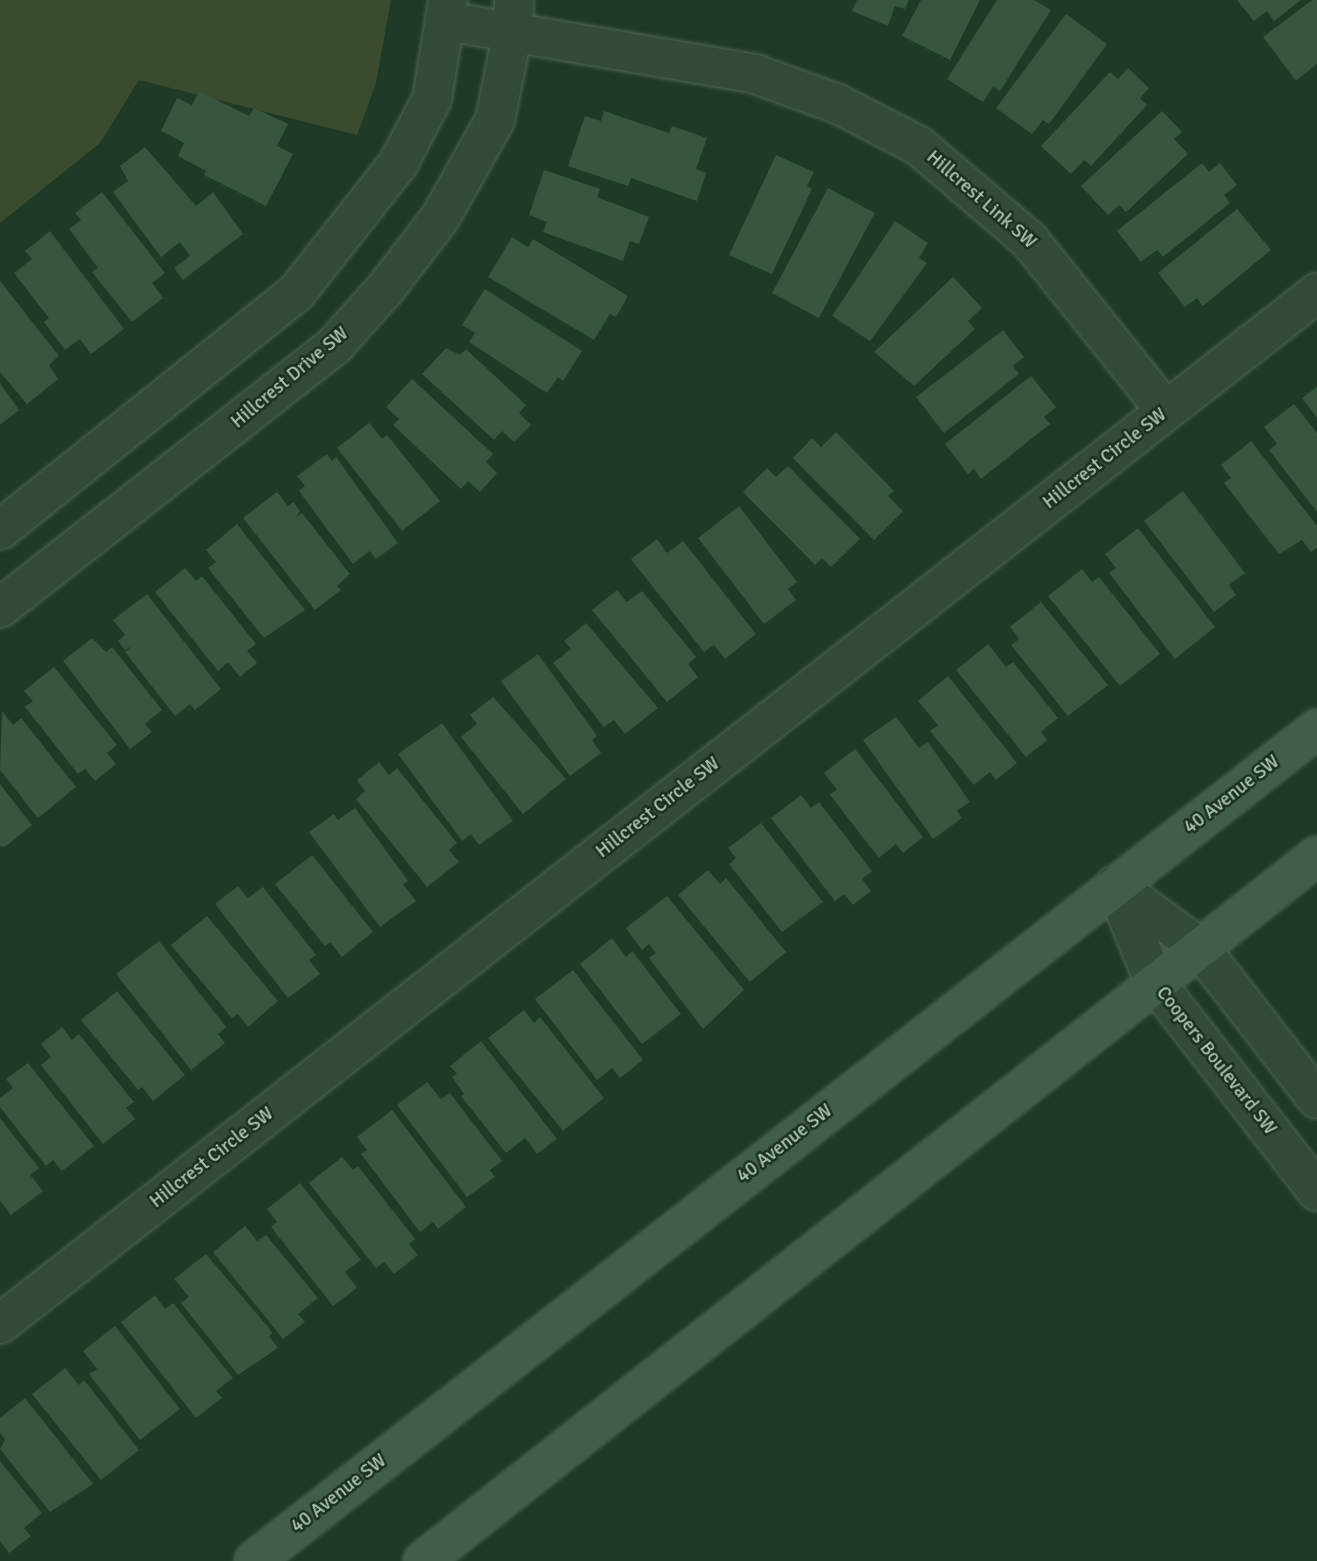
<!DOCTYPE html>
<html>
<head>
<meta charset="utf-8">
<style>
	body { margin:0 }
	#map { position:relative; width:1317px; height:1561px; overflow:hidden; background:#1f3a26; font-family:Signika,sans-serif }
	div>[style] { position:absolute }
	.green>* { inset:0; background:#3b4b2d }
	.building>* { inset:0; background:#36563f; transform-origin:0 0 }
	.roads { filter:drop-shadow(0 0 2px #4e6555) drop-shadow(0 0 2px #4e6555) }
	.minor>* { height:38px; margin:-19px; padding:0 19px; transform-origin:19px; border-radius:19px; background:#334b3a }
	.tertiary>* { height:38px; margin:-19px; padding:0 19px; transform-origin:19px; border-radius:19px; background:#334b3a }
	.secondary>* { height:38px; margin:-19px; padding:0 19px; transform-origin:19px; border-radius:19px; background:#415e4a }
	span { translate:-50% -50%; white-space:nowrap; text-align:center; line-height:1.15; -webkit-text-stroke:5px #192f1f; paint-order:stroke }
	.street-label { font-size:19px; color:#aec7b5 }
</style>
</head>
<body>
<div id="map">
	<div class="green">
		<i style="clip-path:polygon(0 0,391px 0,376px 83px,357px 135px,139px 80px,100px 143px,0 223px)"></i>
	</div>
	<div class="building">
		<i style="clip-path:polygon(857px 0,909px 0,905px 9px,895px 6px,888px 26px,852px 11px)"></i>
		<i style="clip-path:polygon(921px 0,980px 0,950px 60px,902px 36px)"></i>
		<i style="clip-path:polygon(997px 0,1034px 0,1051px 10px,1000px 91px,993px 87px,983px 102px,947px 79px)"></i>
		<i style="clip-path:polygon(1237px 0,1301px 0,1274px 21px,1267px 11px,1254px 21px)"></i>
		<i style="clip-path:polygon(1312px 0,1317px 0,1317px 64px,1296px 81px,1263px 37px)"></i>
		<i style="clip-path:polygon(1066px 14px,1107px 44px,1049px 124px,1043px 120px,1032px 134px,996px 108px)"></i>
		<i style="clip-path:polygon(1128px 68px,1149px 88px,1140px 98px,1147px 105px,1091px 166px,1084px 160px,1071px 174px,1041px 146px,1110px 72px,1118px 79px)"></i>
		<i style="clip-path:polygon(199px 91px,249px 116px,254px 108px,288px 124px,277px 146px,293px 154px,266px 206px,204px 175px,206px 171px,178px 156px,184px 143px,161px 131px,177px 98px,192px 105px)"></i>
		<i style="clip-path:polygon(604px 111px,669px 133px,672px 126px,707px 138px,696px 169px,706px 173px,697px 201px,631px 178px,628px 186px,568px 166px,585px 116px,601px 121px)"></i>
		<i style="clip-path:polygon(1162px 111px,1182px 132px,1174px 139px,1188px 154px,1126px 212px,1119px 205px,1108px 215px,1081px 186px)"></i>
		<i style="clip-path:polygon(145px 147px,196px 206px,213px 192px,243px 234px,183px 280px,174px 268px,190px 256px,180px 242px,161px 257px,113px 192px,128px 181px,120px 166px)"></i>
		<i style="clip-path:polygon(776px 155px,814px 172px,807px 186px,812px 189px,772px 274px,729px 255px)"></i>
		<i style="clip-path:polygon(1202px 163px,1209px 172px,1220px 163px,1237px 185px,1224px 195px,1230px 203px,1163px 257px,1157px 250px,1141px 262px,1117px 231px)"></i>
		<i style="clip-path:polygon(544px 170px,600px 189px,597px 197px,649px 217px,639px 244px,630px 241px,623px 261px,543px 232px,547px 222px,529px 215px)"></i>
		<i style="left:828px;top:188px;width:53px;height:119px;rotate:28deg"></i>
		<i style="clip-path:polygon(102px 192px,165px 273px,152px 283px,163px 298px,132px 322px,92px 272px,98px 268px,69px 229px,81px 220px,75px 213px)"></i>
		<i style="clip-path:polygon(1237px 209px,1271px 250px,1203px 306px,1197px 298px,1185px 307px,1158px 273px)"></i>
		<i style="clip-path:polygon(895px 221px,928px 243px,919px 258px,927px 263px,870px 341px,832px 316px)"></i>
		<i style="clip-path:polygon(50px 231px,124px 329px,91px 354px,80px 339px,65px 350px,44px 322px,49px 318px,14px 273px,32px 259px,25px 251px)"></i>
		<i style="clip-path:polygon(512px 237px,528px 247px,533px 239px,628px 296px,616px 317px,610px 314px,594px 340px,488px 277px)"></i>
		<i style="clip-path:polygon(953px 277px,982px 308px,968px 321px,975px 329px,914px 386px,874px 352px)"></i>
		<i style="clip-path:polygon(0 281px,59px 356px,49px 365px,58px 379px,27px 404px,0 372px)"></i>
		<i style="clip-path:polygon(485px 289px,582px 351px,563px 381px,558px 377px,547px 393px,469px 342px,475px 333px,462px 325px)"></i>
		<i style="clip-path:polygon(1003px 330px,1024px 357px,1013px 366px,1019px 374px,944px 433px,916px 397px)"></i>
		<i style="clip-path:polygon(446px 348px,460px 355px,466px 349px,526px 405px,519px 413px,531px 425px,514px 442px,502px 431px,494px 440px,422px 374px)"></i>
		<i style="clip-path:polygon(1031px 376px,1056px 407px,1044px 417px,1050px 424px,981px 479px,974px 469px,968px 474px,945px 444px)"></i>
		<i style="clip-path:polygon(412px 379px,493px 454px,486px 462px,497px 473px,480px 492px,468px 481px,461px 489px,393px 425px,399px 419px,386px 407px)"></i>
		<i style="clip-path:polygon(0 383px,19px 410px,0 425px)"></i>
		<i style="clip-path:polygon(1317px 387px,1317px 418px,1302px 398px)"></i>
		<i style="clip-path:polygon(1294px 404px,1317px 433px,1317px 512px,1269px 450px,1277px 444px,1264px 427px)"></i>
		<i style="clip-path:polygon(369px 423px,382px 439px,387px 435px,440px 501px,402px 531px,337px 448px)"></i>
		<i style="clip-path:polygon(836px 432px,894px 491px,888px 496px,903px 511px,874px 540px,793px 458px,812px 438px,821px 447px)"></i>
		<i style="clip-path:polygon(1251px 441px,1317px 526px,1317px 548px,1311px 552px,1302px 540px,1279px 554px,1224px 483px,1231px 478px,1221px 465px)"></i>
		<i style="clip-path:polygon(327px 454px,332px 461px,336px 457px,398px 543px,376px 559px,370px 551px,353px 564px,299px 491px,305px 486px,297px 476px)"></i>
		<i style="clip-path:polygon(788px 466px,860px 539px,831px 567px,822px 558px,815px 565px,743px 492px,767px 468px,776px 477px)"></i>
		<i style="clip-path:polygon(1183px 491px,1245px 573px,1229px 585px,1236px 595px,1214px 612px,1144px 521px)"></i>
		<i style="clip-path:polygon(277px 492px,288px 506px,293px 502px,300px 511px,296px 517px,302px 513px,350px 574px,337px 586px,341px 590px,315px 610px,243px 518px)"></i>
		<i style="clip-path:polygon(739px 506px,797px 582px,788px 589px,796px 600px,764px 624px,698px 538px)"></i>
		<i style="clip-path:polygon(237px 524px,305px 610px,264px 638px,208px 568px,216px 562px,206px 550px)"></i>
		<i style="clip-path:polygon(1138px 528px,1215px 627px,1175px 659px,1109px 573px,1116px 568px,1105px 554px)"></i>
		<i style="clip-path:polygon(657px 539px,667px 553px,683px 541px,756px 634px,725px 659px,714px 645px,704px 652px,631px 559px)"></i>
		<i style="clip-path:polygon(185px 568px,196px 581px,202px 576px,256px 644px,247px 651px,257px 663px,240px 677px,228px 662px,218px 671px,155px 592px)"></i>
		<i style="clip-path:polygon(1082px 569px,1092px 582px,1099px 577px,1160px 654px,1120px 686px,1048px 596px)"></i>
		<i style="clip-path:polygon(617px 590px,627px 602px,642px 591px,696px 657px,688px 664px,698px 677px,667px 702px,592px 610px)"></i>
		<i style="clip-path:polygon(147px 594px,221px 689px,195px 710px,190px 704px,175px 716px,125px 652px,132px 646px,125px 650px,118px 641px,125px 635px,113px 620px)"></i>
		<i style="clip-path:polygon(1041px 602px,1108px 685px,1068px 716px,1011px 645px,1019px 639px,1010px 627px)"></i>
		<i style="clip-path:polygon(586px 623px,658px 708px,625px 734px,614px 720px,604px 727px,553px 663px,571px 649px,564px 641px)"></i>
		<i style="clip-path:polygon(92px 638px,106px 652px,112px 647px,162px 710px,145px 724px,152px 732px,130px 749px,63px 661px)"></i>
		<i style="clip-path:polygon(988px 644px,1006px 667px,1013px 662px,1058px 718px,1041px 732px,1047px 740px,1026px 757px,956px 670px)"></i>
		<i style="clip-path:polygon(538px 654px,597px 736px,592px 740px,601px 753px,570px 776px,501px 681px)"></i>
		<i style="clip-path:polygon(54px 667px,117px 745px,107px 753px,116px 764px,95px 781px,85px 769px,78px 774px,25px 707px,33px 701px,24px 691px)"></i>
		<i style="clip-path:polygon(948px 676px,1017px 763px,996px 780px,990px 772px,974px 785px,930px 731px,938px 725px,918px 701px)"></i>
		<i style="clip-path:polygon(493px 697px,566px 779px,523px 814px,461px 737px,477px 724px,470px 715px)"></i>
		<i style="clip-path:polygon(2px 711px,13px 725px,21px 718px,76px 787px,38px 818px,0 770px)"></i>
		<i style="clip-path:polygon(896px 717px,919px 748px,928px 742px,970px 802px,957px 811px,962px 818px,933px 839px,863px 740px)"></i>
		<i style="clip-path:polygon(442px 723px,513px 821px,479px 845px,471px 834px,462px 841px,398px 754px)"></i>
		<i style="clip-path:polygon(855px 749px,923px 837px,903px 853px,896px 844px,879px 858px,830px 795px,837px 789px,824px 773px)"></i>
		<i style="clip-path:polygon(379px 762px,389px 775px,397px 768px,457px 843px,449px 850px,459px 862px,427px 887px,356px 799px,365px 791px,357px 780px)"></i>
		<i style="clip-path:polygon(0 784px,32px 825px,5px 847px,0 846px)"></i>
		<i style="clip-path:polygon(801px 795px,811px 808px,819px 802px,872px 871px,862px 879px,871px 891px,853px 905px,844px 894px,835px 901px,771px 818px)"></i>
		<i style="clip-path:polygon(355px 808px,408px 881px,403px 884px,416px 901px,380px 927px,309px 832px,334px 814px,338px 820px)"></i>
		<i style="clip-path:polygon(761px 823px,823px 902px,782px 932px,729px 864px,736px 858px,728px 848px)"></i>
		<i style="clip-path:polygon(312px 855px,373px 932px,342px 957px,330px 942px,325px 946px,275px 884px)"></i>
		<i style="clip-path:polygon(708px 870px,720px 884px,726px 878px,786px 952px,750px 982px,678px 895px)"></i>
		<i style="clip-path:polygon(238px 886px,248px 898px,263px 887px,316px 955px,309px 960px,320px 974px,288px 998px,215px 904px)"></i>
		<i style="clip-path:polygon(667px 896px,744px 990px,703px 1029px,649px 958px,656px 953px,649px 944px,642px 950px,626px 928px)"></i>
		<i style="clip-path:polygon(207px 916px,278px 1001px,248px 1027px,238px 1014px,232px 1018px,171px 945px)"></i>
		<i style="clip-path:polygon(612px 938px,626px 957px,632px 951px,681px 1014px,642px 1044px,580px 964px)"></i>
		<i style="clip-path:polygon(159px 941px,226px 1027px,218px 1034px,225px 1043px,191px 1070px,116px 974px)"></i>
		<i style="clip-path:polygon(573px 970px,643px 1060px,620px 1078px,612px 1068px,597px 1080px,535px 999px)"></i>
		<i style="clip-path:polygon(117px 991px,185px 1075px,153px 1101px,142px 1087px,138px 1090px,81px 1020px)"></i>
		<i style="clip-path:polygon(524px 1010px,534px 1023px,540px 1017px,604px 1098px,563px 1131px,488px 1038px)"></i>
		<i style="clip-path:polygon(62px 1027px,72px 1040px,79px 1034px,134px 1102px,126px 1108px,135px 1119px,103px 1144px,41px 1065px,51px 1057px,41px 1044px)"></i>
		<i style="clip-path:polygon(481px 1041px,557px 1139px,537px 1154px,525px 1138px,506px 1153px,461px 1096px,464px 1094px,452px 1077px,457px 1074px,450px 1066px)"></i>
		<i style="clip-path:polygon(28px 1063px,94px 1146px,62px 1171px,53px 1160px,46px 1166px,0 1107px,0 1098px,13px 1088px,6px 1079px)"></i>
		<i style="clip-path:polygon(427px 1082px,441px 1099px,450px 1093px,502px 1161px,490px 1170px,495px 1177px,467px 1197px,397px 1105px)"></i>
		<i style="clip-path:polygon(392px 1110px,466px 1207px,438px 1229px,433px 1222px,420px 1232px,361px 1154px,367px 1150px,357px 1137px)"></i>
		<i style="clip-path:polygon(0 1118px,39px 1168px,30px 1175px,43px 1191px,11px 1215px,0 1201px)"></i>
		<i style="clip-path:polygon(342px 1157px,353px 1170px,358px 1166px,415px 1239px,409px 1244px,418px 1255px,394px 1274px,384px 1262px,376px 1268px,309px 1183px)"></i>
		<i style="clip-path:polygon(300px 1183px,361px 1260px,345px 1272px,357px 1288px,333px 1306px,271px 1227px,277px 1222px,267px 1209px)"></i>
		<i style="clip-path:polygon(245px 1226px,257px 1241px,266px 1235px,318px 1298px,298px 1314px,305px 1322px,283px 1339px,213px 1252px)"></i>
		<i style="clip-path:polygon(206px 1254px,273px 1333px,269px 1336px,278px 1348px,238px 1375px,181px 1303px,189px 1297px,174px 1279px)"></i>
		<i style="clip-path:polygon(155px 1295px,165px 1309px,173px 1303px,233px 1378px,216px 1391px,222px 1398px,196px 1418px,121px 1322px)"></i>
		<i style="clip-path:polygon(115px 1326px,180px 1409px,140px 1440px,89px 1374px,97px 1369px,83px 1351px)"></i>
		<i style="clip-path:polygon(65px 1368px,79px 1385px,84px 1380px,139px 1450px,101px 1480px,32px 1394px)"></i>
		<i style="clip-path:polygon(25px 1398px,93px 1484px,50px 1512px,0 1449px,5px 1440px,0 1433px,0 1418px)"></i>
		<i style="clip-path:polygon(0 1461px,42px 1513px,24px 1528px,31px 1536px,9px 1553px,0 1541px)"></i>
	</div>
	<div class="roads">
		<div class="minor">
			<i style="left:446px;top:21px;width:314px;rotate:9.7deg"></i>
			<i style="left:755px;top:74px;width:88px;rotate:19.9deg"></i>
			<i style="left:838px;top:104px;width:91px;rotate:27.4deg"></i>
			<i style="left:919px;top:146px;width:145px;rotate:40.5deg"></i>
			<i style="left:1029px;top:240px;width:219px;rotate:51.3deg"></i>
			<i style="left:0;top:530px;width:379px;rotate:-38.7deg"></i>
			<i style="left:296px;top:293px;width:164px;rotate:-51.7deg"></i>
			<i style="left:398px;top:164px;width:73px;rotate:-62.4deg"></i>
			<i style="left:432px;top:99px;width:100px;rotate:-80.8deg"></i>
			<i style="left:0;top:608px;width:426px;rotate:-38.1deg"></i>
			<i style="left:335px;top:345px;width:76px;rotate:-48.2deg"></i>
			<i style="left:386px;top:288px;width:88px;rotate:-52.4deg"></i>
			<i style="left:440px;top:218px;width:112px;rotate:-60.7deg"></i>
			<i style="left:495px;top:120px;width:91px;rotate:-78.6deg"></i>
			<i style="left:513px;top:31px;width:31px;rotate:-88deg"></i>
			<i style="left:0;top:1324px;width:1673px;rotate:-38.06deg"></i>
		</div>
		<div class="tertiary">
			<i style="left:1115px;top:885px;width:104px;rotate:67.9deg"></i>
			<i style="left:1154px;top:981px;width:266px;rotate:52.2deg"></i>
			<i style="left:1116px;top:886px;width:103px;rotate:36.3deg"></i>
			<i style="left:1199px;top:947px;width:192px;rotate:52.2deg"></i>
		</div>
		<div class="secondary">
			<i style="left:254px;top:1561px;width:1350px;rotate:-38.05deg"></i>
			<i style="left:423px;top:1561px;width:1139px;rotate:-38.26deg"></i>
		</div>
	</div>
	<div class="street-label">
		<span style="left:981px;top:200px;rotate:41deg">Hillcrest Link SW</span>
		<span style="left:290px;top:378px;rotate:-40deg">Hillcrest Drive SW</span>
		<span style="left:1105px;top:459px;rotate:-38deg">Hillcrest Circle SW</span>
		<span style="left:1232px;top:795px;rotate:-38deg">40 Avenue SW</span>
		<span style="left:658px;top:808px;rotate:-38deg">Hillcrest Circle SW</span>
		<span style="left:1216px;top:1061px;rotate:52deg">Coopers Boulevard SW</span>
		<span style="left:785px;top:1144px;rotate:-38deg">40 Avenue SW</span>
		<span style="left:212px;top:1158px;rotate:-38deg">Hillcrest Circle SW</span>
		<span style="left:339px;top:1494px;rotate:-38deg">40 Avenue SW</span>
	</div>
</div>
</body>
</html>
